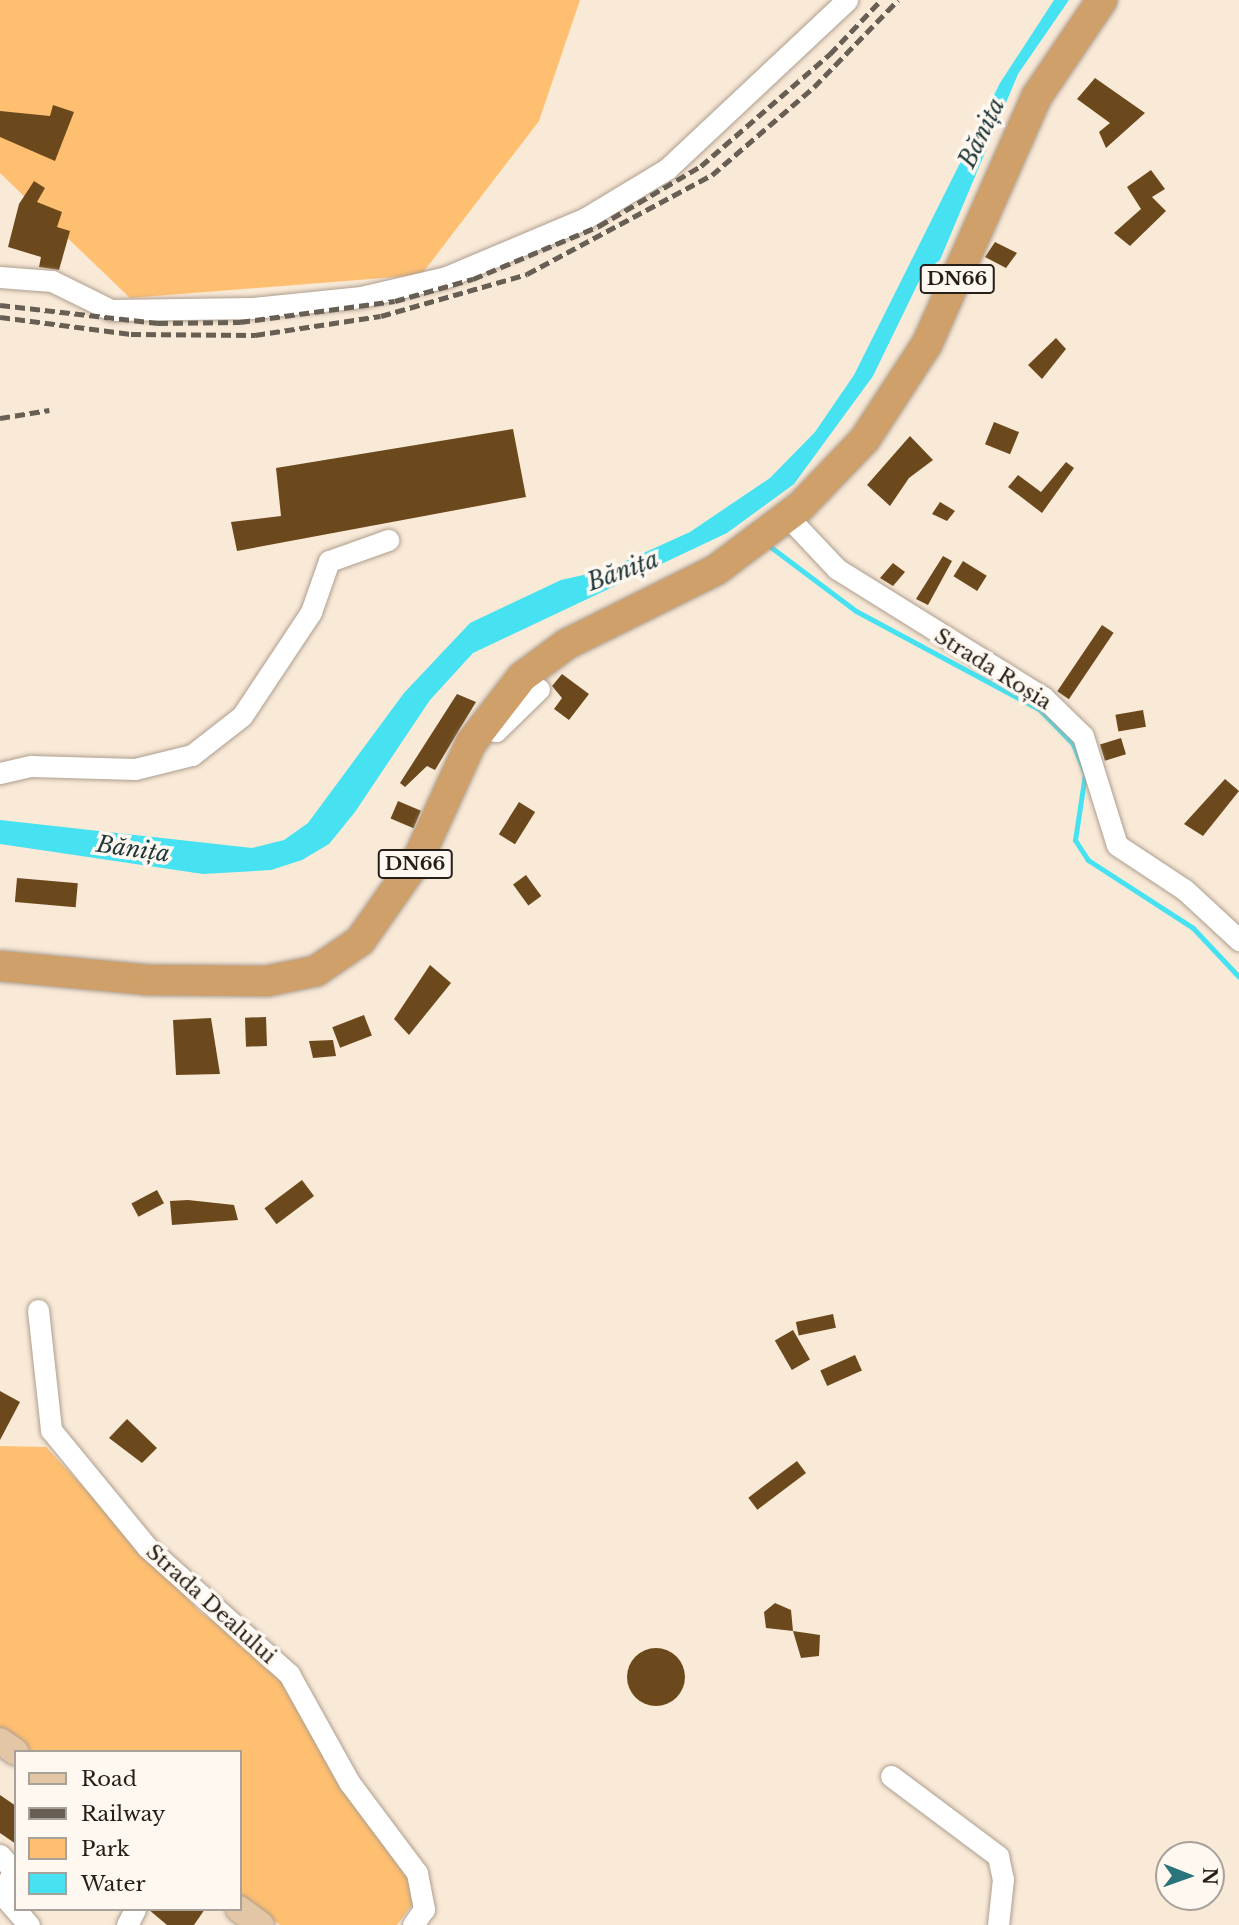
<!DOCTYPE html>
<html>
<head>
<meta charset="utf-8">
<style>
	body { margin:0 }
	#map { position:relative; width:1239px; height:1925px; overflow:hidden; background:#f9e9d7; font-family:"Libre Baskerville",serif }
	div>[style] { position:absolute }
	.green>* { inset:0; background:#ffbf71 }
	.water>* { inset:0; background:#46e2f2 }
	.stream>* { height:5px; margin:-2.5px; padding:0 2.5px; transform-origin:2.5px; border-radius:2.5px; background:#46e2f2 }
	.building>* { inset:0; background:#6c491c; transform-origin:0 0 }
	.round { border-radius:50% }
	.roads { filter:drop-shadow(0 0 2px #ad9e8e) drop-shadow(0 0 2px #ad9e8e) }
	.minor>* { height:21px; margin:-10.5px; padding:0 10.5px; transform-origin:10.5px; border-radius:10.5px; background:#fff }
	.major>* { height:26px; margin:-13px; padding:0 13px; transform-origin:13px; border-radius:13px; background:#e2c6a5 }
	.highway>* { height:30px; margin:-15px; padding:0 15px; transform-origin:15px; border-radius:15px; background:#cfa069 }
	.rail>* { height:5px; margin-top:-2.5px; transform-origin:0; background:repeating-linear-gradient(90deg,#685f54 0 10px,transparent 0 15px) }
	span { translate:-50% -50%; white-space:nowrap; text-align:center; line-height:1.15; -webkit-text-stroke:7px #fff8f1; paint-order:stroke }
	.shield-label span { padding:2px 5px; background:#fff8f1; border:2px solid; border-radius:5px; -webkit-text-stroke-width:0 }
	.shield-label { font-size:19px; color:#251f18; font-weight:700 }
	.street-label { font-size:21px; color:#251f18 }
	.water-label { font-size:23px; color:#1e373a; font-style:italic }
	.legend { position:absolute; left:14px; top:1750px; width:228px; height:161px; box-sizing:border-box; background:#fff8f1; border:2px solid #a8a19a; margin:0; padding:9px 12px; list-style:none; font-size:21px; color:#251f18 }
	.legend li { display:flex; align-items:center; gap:14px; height:35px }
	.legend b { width:35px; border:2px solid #a8a19a }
	.north { position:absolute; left:1155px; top:1841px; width:70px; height:70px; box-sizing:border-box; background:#fff8f1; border:2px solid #a8a19a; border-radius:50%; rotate:91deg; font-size:19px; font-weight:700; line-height:28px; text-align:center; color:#251f18 }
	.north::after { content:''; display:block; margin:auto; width:24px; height:32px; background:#2a747b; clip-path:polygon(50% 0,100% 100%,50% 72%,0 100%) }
</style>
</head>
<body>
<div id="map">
	<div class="green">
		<i style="clip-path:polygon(0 0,580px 0,539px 121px,421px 275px,130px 298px,0 173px)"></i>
		<i style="clip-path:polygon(0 1446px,46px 1447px,200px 1612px,272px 1661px,353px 1800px,419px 1895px,397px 1925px,280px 1925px,240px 1897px,240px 1752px,30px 1752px,0 1731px)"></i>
	</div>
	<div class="water">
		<i style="clip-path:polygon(1054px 0,1069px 0,1018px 74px,940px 260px,923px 273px,873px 376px,794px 484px,727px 533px,473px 653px,430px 700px,355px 812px,329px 844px,302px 860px,271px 870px,203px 874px,0 844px,0 820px,252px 848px,284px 840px,308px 823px,404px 693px,470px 623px,561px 580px,606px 570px,690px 532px,770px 478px,815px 432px,854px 375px,1000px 83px)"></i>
	</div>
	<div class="stream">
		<i style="left:768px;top:545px;width:110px;rotate:36.9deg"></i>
		<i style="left:856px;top:611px;width:208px;rotate:28.2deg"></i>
		<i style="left:1039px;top:709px;width:49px;rotate:45.8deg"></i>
		<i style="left:1073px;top:744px;width:32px;rotate:68deg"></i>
		<i style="left:1085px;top:774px;width:67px;rotate:98.6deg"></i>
		<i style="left:1075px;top:840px;width:24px;rotate:57deg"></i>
		<i style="left:1088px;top:860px;width:125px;rotate:32.9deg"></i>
		<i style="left:1193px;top:928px;width:67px;rotate:46.8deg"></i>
	</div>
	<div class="building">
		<i style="clip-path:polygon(1095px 78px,1145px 113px,1106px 148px,1099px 132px,1110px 123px,1077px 99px)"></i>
		<i style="clip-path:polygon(53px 105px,74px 112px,55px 161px,0 137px,0 111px,50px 116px)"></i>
		<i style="clip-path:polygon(1151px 170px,1165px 189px,1152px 197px,1166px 211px,1130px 246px,1114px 233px,1141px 209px,1127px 187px)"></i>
		<i style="clip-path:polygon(34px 181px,45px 188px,37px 202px,62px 212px,57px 227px,70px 231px,59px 270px,39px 267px,41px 257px,8px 247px,19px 204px)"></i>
		<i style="clip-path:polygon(995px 242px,1017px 253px,1006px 268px,985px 257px)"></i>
		<i style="clip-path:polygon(1056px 338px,1066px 349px,1042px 379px,1028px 365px)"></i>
		<i style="left:994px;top:422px;width:27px;height:24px;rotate:22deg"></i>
		<i style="clip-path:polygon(513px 429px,526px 497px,237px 551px,231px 522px,281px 516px,276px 468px)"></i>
		<i style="clip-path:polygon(910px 436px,933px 460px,909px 478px,890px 506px,867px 485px)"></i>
		<i style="clip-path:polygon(1066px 462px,1074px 468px,1042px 513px,1008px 487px,1018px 475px,1041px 492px)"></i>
		<i style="clip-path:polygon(940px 502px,955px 511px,947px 521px,932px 514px)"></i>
		<i style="clip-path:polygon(943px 556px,952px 561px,928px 605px,916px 599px)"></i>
		<i style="left:963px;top:561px;width:28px;height:18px;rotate:32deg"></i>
		<i style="clip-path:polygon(893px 563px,905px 572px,893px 586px,880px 578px)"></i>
		<i style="left:1102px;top:625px;width:14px;height:80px;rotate:34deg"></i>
		<i style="clip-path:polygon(562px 674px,589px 694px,569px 720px,554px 709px,562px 698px,552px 686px)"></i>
		<i style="clip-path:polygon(457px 694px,476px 702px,435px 770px,427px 766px,405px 787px,400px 783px)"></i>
		<i style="left:1143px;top:710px;width:17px;height:28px;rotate:80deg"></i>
		<i style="left:1121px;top:738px;width:17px;height:22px;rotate:73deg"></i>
		<i style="clip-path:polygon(1225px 779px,1239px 791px,1203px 836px,1184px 824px)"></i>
		<i style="left:398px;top:801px;width:25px;height:19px;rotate:23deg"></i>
		<i style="left:519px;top:802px;width:19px;height:38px;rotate:32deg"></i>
		<i style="left:526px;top:875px;width:26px;height:16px;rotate:54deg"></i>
		<i style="left:17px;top:878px;width:61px;height:24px;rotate:5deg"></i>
		<i style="clip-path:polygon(430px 965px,451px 983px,409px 1035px,394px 1019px)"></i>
		<i style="left:364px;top:1015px;width:22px;height:34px;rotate:69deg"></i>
		<i style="left:266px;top:1017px;width:29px;height:21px;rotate:88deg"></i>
		<i style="clip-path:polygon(211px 1018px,220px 1074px,176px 1075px,173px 1020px)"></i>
		<i style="clip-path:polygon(333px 1040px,336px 1056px,313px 1058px,309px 1041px)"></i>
		<i style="left:302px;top:1180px;width:20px;height:47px;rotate:53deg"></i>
		<i style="left:157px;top:1190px;width:15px;height:29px;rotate:62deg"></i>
		<i style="clip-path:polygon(188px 1200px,234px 1205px,238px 1220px,172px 1225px,170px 1201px)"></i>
		<i style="left:833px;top:1314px;width:14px;height:38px;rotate:78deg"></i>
		<i style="left:793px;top:1330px;width:34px;height:21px;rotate:60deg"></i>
		<i style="left:855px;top:1355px;width:17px;height:38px;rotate:66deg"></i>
		<i style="clip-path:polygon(0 1391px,20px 1402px,0 1440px)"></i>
		<i style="clip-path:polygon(127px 1419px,157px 1448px,142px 1463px,109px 1438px)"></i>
		<i style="left:797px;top:1461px;width:15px;height:61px;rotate:53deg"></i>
		<i style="clip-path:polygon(775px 1603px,791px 1610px,793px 1631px,820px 1635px,819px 1656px,801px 1658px,793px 1631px,766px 1628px,764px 1612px)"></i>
		<i class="round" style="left:627px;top:1648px;width:58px;height:58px"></i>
		<i style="clip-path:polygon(0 1795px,16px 1806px,16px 1844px,0 1833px)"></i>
		<i style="clip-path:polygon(148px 1909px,205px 1909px,194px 1925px,167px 1925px)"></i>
	</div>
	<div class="roads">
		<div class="minor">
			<i style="left:0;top:277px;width:52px;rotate:4.4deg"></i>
			<i style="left:52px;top:281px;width:66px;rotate:26.2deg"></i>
			<i style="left:111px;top:310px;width:142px;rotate:-0.8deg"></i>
			<i style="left:253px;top:308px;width:109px;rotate:-5.8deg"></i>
			<i style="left:361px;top:297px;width:87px;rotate:-13.2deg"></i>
			<i style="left:446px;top:277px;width:150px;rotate:-22.8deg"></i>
			<i style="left:584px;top:219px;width:97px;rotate:-31.1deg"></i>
			<i style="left:667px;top:169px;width:247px;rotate:-43.2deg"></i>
			<i style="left:788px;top:517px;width:71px;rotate:46.7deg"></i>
			<i style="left:837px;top:569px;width:243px;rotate:31.9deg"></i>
			<i style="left:1043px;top:697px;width:56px;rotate:44.3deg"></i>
			<i style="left:1083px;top:736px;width:114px;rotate:72.7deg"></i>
			<i style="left:1117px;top:845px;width:82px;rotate:33.5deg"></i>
			<i style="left:1185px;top:890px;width:74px;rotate:42.8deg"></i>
			<i style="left:480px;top:729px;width:16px;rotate:7deg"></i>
			<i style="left:496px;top:731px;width:60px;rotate:-44.3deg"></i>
			<i style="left:0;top:773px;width:32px;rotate:-13deg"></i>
			<i style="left:31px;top:766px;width:104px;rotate:1.7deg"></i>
			<i style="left:135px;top:769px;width:59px;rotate:-13.8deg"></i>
			<i style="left:192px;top:755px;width:63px;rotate:-38deg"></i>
			<i style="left:242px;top:716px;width:125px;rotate:-56.4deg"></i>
			<i style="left:311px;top:612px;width:54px;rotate:-70.6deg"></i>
			<i style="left:329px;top:561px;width:63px;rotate:-19.6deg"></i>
			<i style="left:38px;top:1310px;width:121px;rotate:83.8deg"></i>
			<i style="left:51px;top:1430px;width:151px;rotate:50.6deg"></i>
			<i style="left:147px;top:1547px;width:191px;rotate:41.8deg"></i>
			<i style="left:289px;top:1674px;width:124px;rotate:60.9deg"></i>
			<i style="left:349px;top:1782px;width:114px;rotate:53.2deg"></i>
			<i style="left:417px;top:1873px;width:37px;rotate:79deg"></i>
			<i style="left:424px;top:1909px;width:19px;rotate:125deg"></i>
			<i style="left:891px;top:1776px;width:134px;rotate:36.8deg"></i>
			<i style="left:998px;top:1856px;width:24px;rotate:78deg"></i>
			<i style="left:1003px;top:1879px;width:46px;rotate:96.2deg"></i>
			<i style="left:0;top:1855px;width:21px;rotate:49deg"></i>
			<i style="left:14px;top:1871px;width:27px;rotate:121deg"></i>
			<i style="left:0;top:1892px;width:44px;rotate:48.7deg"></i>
			<i style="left:127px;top:1925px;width:18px;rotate:-63deg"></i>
		</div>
		<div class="major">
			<i style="left:0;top:1741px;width:19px;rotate:35deg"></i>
			<i style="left:239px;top:1909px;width:27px;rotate:36deg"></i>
		</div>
		<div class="highway">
			<i style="left:0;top:966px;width:148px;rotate:5.4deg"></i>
			<i style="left:147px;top:980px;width:120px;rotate:0.5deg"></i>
			<i style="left:267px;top:981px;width:50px;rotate:-11.5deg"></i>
			<i style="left:316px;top:971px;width:53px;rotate:-34.3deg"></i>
			<i style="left:360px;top:941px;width:103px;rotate:-54.9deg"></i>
			<i style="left:419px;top:857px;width:125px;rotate:-65.5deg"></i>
			<i style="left:471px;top:743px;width:83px;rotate:-52.3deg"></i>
			<i style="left:522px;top:677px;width:56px;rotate:-36.3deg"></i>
			<i style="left:567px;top:644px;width:166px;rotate:-26.4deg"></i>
			<i style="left:716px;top:570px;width:106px;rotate:-37deg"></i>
			<i style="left:801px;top:506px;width:93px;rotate:-46.3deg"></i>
			<i style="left:865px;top:439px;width:113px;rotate:-56.9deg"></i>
			<i style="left:927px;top:344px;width:271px;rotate:-66.1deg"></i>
			<i style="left:1037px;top:96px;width:116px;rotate:-55.9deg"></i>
		</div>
	</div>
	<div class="rail">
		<i style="left:0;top:305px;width:159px;rotate:6.5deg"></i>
		<i style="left:158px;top:323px;width:82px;rotate:-0.7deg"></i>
		<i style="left:240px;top:322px;width:156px;rotate:-7.7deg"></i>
		<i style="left:395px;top:301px;width:81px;rotate:-15.8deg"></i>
		<i style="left:473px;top:279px;width:137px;rotate:-22.8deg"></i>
		<i style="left:599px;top:226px;width:118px;rotate:-30.5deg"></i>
		<i style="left:701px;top:166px;width:171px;rotate:-41deg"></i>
		<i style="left:830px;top:54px;width:74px;rotate:-46.6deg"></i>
		<i style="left:0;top:317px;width:132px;rotate:7.4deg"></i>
		<i style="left:131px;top:334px;width:124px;rotate:0.5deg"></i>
		<i style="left:255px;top:335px;width:127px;rotate:-8.6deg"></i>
		<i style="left:381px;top:316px;width:152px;rotate:-16deg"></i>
		<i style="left:527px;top:274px;width:210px;rotate:-28.2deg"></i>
		<i style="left:712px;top:175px;width:135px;rotate:-40.8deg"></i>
		<i style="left:814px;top:87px;width:121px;rotate:-46deg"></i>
		<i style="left:0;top:418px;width:50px;rotate:-9.3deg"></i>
	</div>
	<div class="shield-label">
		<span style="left:957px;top:279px">DN66</span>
		<span style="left:415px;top:864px">DN66</span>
	</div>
	<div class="street-label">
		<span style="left:993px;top:669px;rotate:32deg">Strada Roșia</span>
		<span style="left:211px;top:1604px;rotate:42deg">Strada Dealului</span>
	</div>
	<div class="water-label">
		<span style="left:982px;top:133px;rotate:-64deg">Bănița</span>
		<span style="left:623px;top:571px;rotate:-20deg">Bănița</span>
		<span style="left:133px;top:849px;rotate:8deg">Bănița</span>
	</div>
	<ul class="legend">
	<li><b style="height:9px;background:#e2c6a5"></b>Road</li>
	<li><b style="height:9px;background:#685f54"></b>Railway</li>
	<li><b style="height:19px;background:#ffbf71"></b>Park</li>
	<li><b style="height:19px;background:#46e2f2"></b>Water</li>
	</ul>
	<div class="north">N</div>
</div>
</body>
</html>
